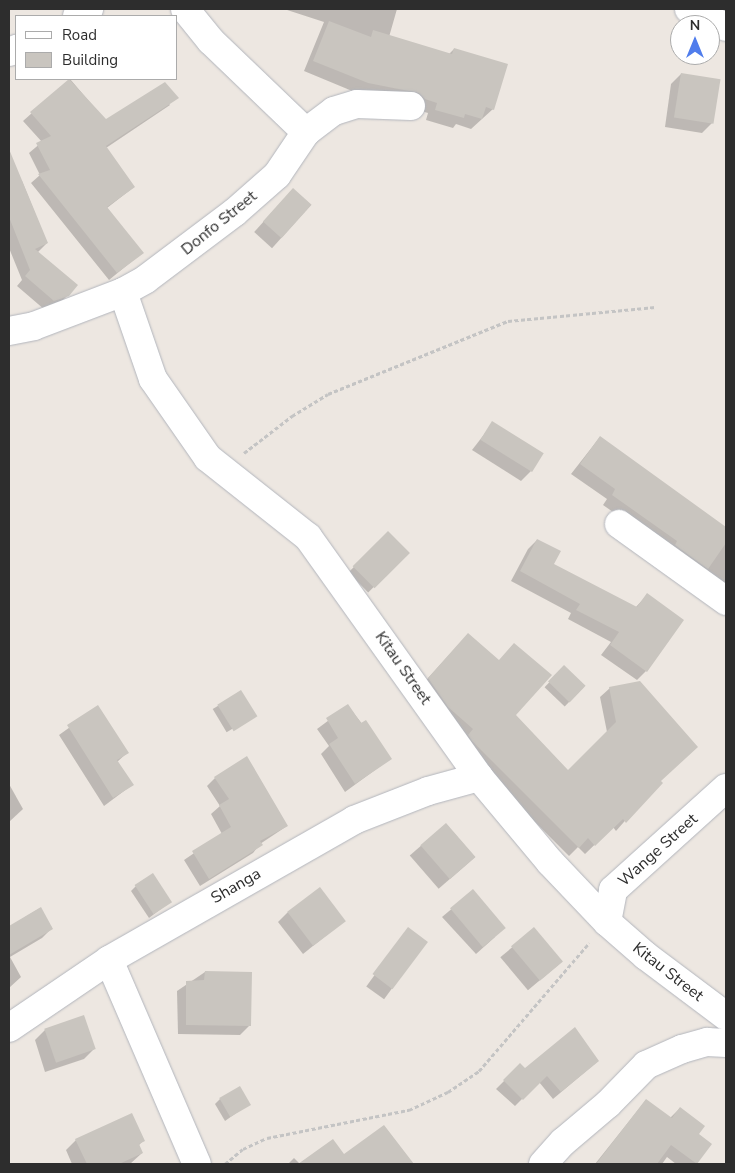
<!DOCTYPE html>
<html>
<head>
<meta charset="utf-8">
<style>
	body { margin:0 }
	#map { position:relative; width:735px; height:1173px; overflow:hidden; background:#ede7e1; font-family:"Nunito Sans",sans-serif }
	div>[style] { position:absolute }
	.shadow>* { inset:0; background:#0003; transform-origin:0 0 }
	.building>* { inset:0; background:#c9c5bf; transform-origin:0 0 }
	.path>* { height:3px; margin-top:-1.5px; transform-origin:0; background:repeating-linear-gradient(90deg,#c4c4c4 0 4px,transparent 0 6.5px) }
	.roads { filter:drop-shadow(0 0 1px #b2b5bc) drop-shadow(0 0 1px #b2b5bc) }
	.minor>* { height:28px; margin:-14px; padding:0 14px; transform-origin:14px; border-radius:14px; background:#fff }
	span { translate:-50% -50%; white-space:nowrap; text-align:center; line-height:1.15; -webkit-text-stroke:4px #fff; paint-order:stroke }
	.street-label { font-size:16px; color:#2d2d2d }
	.frame { position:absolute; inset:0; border:10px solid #2d2d2d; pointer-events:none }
	.legend { position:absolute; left:15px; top:15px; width:162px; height:65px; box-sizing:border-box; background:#fff; border:1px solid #ababab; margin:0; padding:6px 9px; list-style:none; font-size:15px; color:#2d2d2d }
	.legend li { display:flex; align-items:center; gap:10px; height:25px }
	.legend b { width:25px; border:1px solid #ababab }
	.north { position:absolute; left:670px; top:15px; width:50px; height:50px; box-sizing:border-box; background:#fff; border:1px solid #ababab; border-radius:50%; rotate:0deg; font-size:14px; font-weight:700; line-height:20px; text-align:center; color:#2d2d2d }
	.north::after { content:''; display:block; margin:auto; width:18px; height:22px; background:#507dec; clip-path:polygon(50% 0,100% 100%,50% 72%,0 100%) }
</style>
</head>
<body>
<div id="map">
	<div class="shadow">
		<i style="clip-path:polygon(284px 9px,397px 9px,389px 37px,449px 54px,454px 49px,493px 109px,471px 129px,456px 124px,453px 128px,426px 120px,428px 113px,357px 93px,304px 71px,324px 22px)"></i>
		<i style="clip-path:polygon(681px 74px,712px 123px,702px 133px,665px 127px,671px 84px)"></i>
		<i style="clip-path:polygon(70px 79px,106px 121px,156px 89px,170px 105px,106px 148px,134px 187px,107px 208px,142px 253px,109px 280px,31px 183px,40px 175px,29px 153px,42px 142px,23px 121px)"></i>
		<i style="clip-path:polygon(22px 181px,47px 243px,37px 253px,68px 295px,58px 305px,45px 310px,17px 286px,22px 280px,9px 248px,9px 186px)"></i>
		<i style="left:293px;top:189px;width:24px;height:58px;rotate:42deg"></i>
		<i style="clip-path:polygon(493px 423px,531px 471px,521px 481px,472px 450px)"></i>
		<i style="clip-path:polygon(600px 437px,726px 529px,726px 584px,669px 551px,603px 505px,607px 499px,571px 474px)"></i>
		<i style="left:388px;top:533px;width:28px;height:56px;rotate:45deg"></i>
		<i style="clip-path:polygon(537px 540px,552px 565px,635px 608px,647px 595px,646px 671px,637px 680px,601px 655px,611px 642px,568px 619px,571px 613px,511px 581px,528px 549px)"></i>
		<i style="clip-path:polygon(459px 644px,514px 715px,568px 771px,607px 732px,600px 697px,610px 688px,660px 781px,616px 831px,613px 827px,585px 854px,578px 847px,569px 856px,463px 750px,419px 688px)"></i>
		<i style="left:564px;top:667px;width:28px;height:28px;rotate:44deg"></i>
		<i style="left:241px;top:692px;width:27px;height:33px;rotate:59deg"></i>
		<i style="clip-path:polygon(348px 706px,390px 759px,345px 792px,321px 754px,329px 746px,317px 729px)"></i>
		<i style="clip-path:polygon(98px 707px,127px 753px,117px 762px,132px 785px,104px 806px,59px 735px)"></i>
		<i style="clip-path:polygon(215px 778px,287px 826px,260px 844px,253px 853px,200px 886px,184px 860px,222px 834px,211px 814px,220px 806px,207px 786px)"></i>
		<i style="clip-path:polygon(9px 784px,23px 809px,9px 822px)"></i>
		<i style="left:446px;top:824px;width:44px;height:48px;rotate:49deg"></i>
		<i style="clip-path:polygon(136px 886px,170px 902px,149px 918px,131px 891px)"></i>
		<i style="clip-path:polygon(473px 891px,495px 937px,476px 954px,442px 917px)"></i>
		<i style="clip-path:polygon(40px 908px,52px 928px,42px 938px,10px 957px,21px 977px,9px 988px,9px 927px)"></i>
		<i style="clip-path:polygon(288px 912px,344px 921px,303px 954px,278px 922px)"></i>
		<i style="left:408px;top:929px;width:22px;height:71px;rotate:36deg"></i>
		<i style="left:534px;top:929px;width:43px;height:44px;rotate:50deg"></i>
		<i style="clip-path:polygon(205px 972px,249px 1026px,240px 1035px,178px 1034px,177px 991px)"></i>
		<i style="clip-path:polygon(574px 1029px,598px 1061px,553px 1099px,539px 1082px,515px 1106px,496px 1089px,520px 1065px,525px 1070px)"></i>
		<i style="clip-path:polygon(45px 1030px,94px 1049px,84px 1059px,45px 1072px,35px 1040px)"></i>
		<i style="clip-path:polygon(220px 1099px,249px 1104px,225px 1121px,215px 1104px)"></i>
		<i style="clip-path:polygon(646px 1100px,670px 1118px,680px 1108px,697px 1134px,696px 1163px,676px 1164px,667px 1157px,662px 1164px,595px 1164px)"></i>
		<i style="clip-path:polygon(384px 1126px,413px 1164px,300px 1164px,332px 1141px,344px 1156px)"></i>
		<i style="clip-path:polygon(76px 1140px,143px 1141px,138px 1146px,142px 1153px,130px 1164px,72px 1164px,66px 1150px)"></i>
		<i style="clip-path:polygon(294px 1158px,300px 1164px,288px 1164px)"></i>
	</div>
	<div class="building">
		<i style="clip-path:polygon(329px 21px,371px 37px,373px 30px,452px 54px,454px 48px,508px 64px,494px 110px,486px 107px,482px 119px,465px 114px,464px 118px,435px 110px,437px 103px,425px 99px,419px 93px,368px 83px,313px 61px)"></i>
		<i style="left:681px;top:73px;width:40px;height:45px;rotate:9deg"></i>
		<i style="clip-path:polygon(69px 79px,106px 119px,165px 82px,179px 98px,106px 146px,135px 187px,107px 207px,144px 253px,117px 273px,38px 174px,50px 170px,36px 143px,51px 136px,30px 112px)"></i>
		<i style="clip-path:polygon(9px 149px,48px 243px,35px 249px,78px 285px,69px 296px,54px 301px,25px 276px,30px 270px,9px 217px)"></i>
		<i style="left:293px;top:188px;width:25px;height:45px;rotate:42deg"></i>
		<i style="left:492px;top:421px;width:61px;height:22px;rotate:32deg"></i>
		<i style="clip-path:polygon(600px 436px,726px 527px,726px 543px,708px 569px,675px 545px,677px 541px,612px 495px,615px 489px,580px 464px)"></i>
		<i style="left:388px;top:531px;width:31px;height:50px;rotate:45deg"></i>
		<i style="clip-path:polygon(537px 539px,561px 551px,554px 564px,637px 607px,647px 593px,684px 620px,647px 672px,610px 645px,619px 632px,576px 610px,580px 604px,520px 571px)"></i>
		<i style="clip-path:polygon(468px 633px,499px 660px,514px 643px,552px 675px,516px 715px,568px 770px,616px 722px,609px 687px,640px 681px,698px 747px,661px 781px,663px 783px,626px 823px,623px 819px,595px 846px,588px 838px,579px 848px,472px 741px,468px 735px,473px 729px,448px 707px,428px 678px)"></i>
		<i style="left:564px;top:665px;width:30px;height:23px;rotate:44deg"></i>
		<i style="left:241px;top:690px;width:31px;height:28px;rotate:58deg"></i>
		<i style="clip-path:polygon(348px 704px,361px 723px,366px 720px,392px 759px,355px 784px,329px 744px,338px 738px,326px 718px)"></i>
		<i style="clip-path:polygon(98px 705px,129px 753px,117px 760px,134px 785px,113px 798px,67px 725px)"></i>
		<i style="clip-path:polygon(247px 756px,288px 826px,260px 841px,263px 845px,209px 879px,192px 851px,231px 827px,219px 805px,229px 799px,214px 777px)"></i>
		<i style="left:446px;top:823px;width:45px;height:34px;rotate:49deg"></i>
		<i style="left:153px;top:873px;width:35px;height:22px;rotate:57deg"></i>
		<i style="left:320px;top:887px;width:43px;height:41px;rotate:53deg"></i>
		<i style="left:473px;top:889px;width:51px;height:30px;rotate:50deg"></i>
		<i style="clip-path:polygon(41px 907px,53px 929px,9px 955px,9px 926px)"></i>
		<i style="left:408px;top:927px;width:25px;height:59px;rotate:37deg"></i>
		<i style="left:534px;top:927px;width:45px;height:30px;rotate:50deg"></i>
		<i style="clip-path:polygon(205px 971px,252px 972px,251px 1026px,186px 1025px,186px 981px,204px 980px)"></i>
		<i style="left:84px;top:1015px;width:36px;height:42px;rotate:71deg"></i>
		<i style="clip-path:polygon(575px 1027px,599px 1061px,561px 1092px,547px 1076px,523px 1100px,503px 1080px,520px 1063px,525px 1068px)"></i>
		<i style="left:240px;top:1086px;width:22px;height:24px;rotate:60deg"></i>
		<i style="clip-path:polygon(646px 1099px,672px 1118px,680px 1107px,705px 1126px,699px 1134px,712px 1144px,697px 1164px,671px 1145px,657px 1164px,596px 1164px)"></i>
		<i style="clip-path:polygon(132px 1113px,145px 1141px,139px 1144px,143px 1153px,119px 1164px,87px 1164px,75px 1139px)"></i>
		<i style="clip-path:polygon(384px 1125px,414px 1164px,298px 1164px,333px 1139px,344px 1154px)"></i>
	</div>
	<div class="path">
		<i style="left:244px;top:453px;width:61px;rotate:-37.6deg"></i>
		<i style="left:292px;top:416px;width:42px;rotate:-31.4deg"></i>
		<i style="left:328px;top:394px;width:194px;rotate:-22.1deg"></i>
		<i style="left:508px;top:321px;width:148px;rotate:-5.4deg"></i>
		<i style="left:225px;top:1164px;width:23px;rotate:-40deg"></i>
		<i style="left:243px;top:1149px;width:26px;rotate:-25deg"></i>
		<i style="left:267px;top:1138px;width:145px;rotate:-11.2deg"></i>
		<i style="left:409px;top:1110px;width:43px;rotate:-24.8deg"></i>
		<i style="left:448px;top:1092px;width:37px;rotate:-34deg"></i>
		<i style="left:479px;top:1071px;width:169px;rotate:-49.3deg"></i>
	</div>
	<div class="roads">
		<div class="minor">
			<i style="left:185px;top:9px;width:41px;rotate:50.9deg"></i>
			<i style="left:211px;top:41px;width:132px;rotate:43.8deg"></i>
			<i style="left:689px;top:9px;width:41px;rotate:25.9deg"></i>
			<i style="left:77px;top:16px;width:14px;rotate:-30deg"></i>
			<i style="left:9px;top:52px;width:8px;rotate:-23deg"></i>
			<i style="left:123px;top:292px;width:92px;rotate:71deg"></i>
			<i style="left:153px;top:379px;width:96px;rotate:55.2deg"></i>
			<i style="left:208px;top:458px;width:127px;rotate:38.3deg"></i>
			<i style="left:308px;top:537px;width:295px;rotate:54.5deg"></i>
			<i style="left:479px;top:777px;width:111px;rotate:50.1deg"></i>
			<i style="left:550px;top:862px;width:83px;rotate:46.5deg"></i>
			<i style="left:607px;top:922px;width:52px;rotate:41.1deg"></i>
			<i style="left:646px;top:956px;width:100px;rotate:36.9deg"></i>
			<i style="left:9px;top:331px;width:25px;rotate:-11deg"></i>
			<i style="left:34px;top:326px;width:95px;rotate:-20.9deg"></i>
			<i style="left:123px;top:292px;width:26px;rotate:-29deg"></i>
			<i style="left:146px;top:279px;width:111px;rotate:-37deg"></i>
			<i style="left:235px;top:212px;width:56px;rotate:-41.4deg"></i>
			<i style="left:277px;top:175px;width:52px;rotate:-56deg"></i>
			<i style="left:306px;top:132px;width:35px;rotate:-37deg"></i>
			<i style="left:334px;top:111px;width:24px;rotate:-17deg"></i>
			<i style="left:357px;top:104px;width:54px;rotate:2.1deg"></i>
			<i style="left:619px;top:524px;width:132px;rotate:35.7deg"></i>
			<i style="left:607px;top:922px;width:33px;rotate:-79deg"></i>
			<i style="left:613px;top:890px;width:152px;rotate:-42.1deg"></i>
			<i style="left:109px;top:960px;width:222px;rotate:66.7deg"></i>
			<i style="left:9px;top:1028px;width:121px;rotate:-34.2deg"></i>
			<i style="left:109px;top:960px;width:282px;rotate:-29.7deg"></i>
			<i style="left:354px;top:820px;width:79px;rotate:-21.4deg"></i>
			<i style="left:428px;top:791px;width:53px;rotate:-15.4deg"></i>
			<i style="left:543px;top:1164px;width:30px;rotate:-48deg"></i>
			<i style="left:563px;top:1142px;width:59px;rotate:-40.2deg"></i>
			<i style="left:608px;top:1104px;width:54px;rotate:-45.7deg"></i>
			<i style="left:646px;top:1065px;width:39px;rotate:-24deg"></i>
			<i style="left:682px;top:1049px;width:26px;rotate:-16deg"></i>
			<i style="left:707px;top:1042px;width:19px;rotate:3deg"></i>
		</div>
	</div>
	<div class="street-label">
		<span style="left:219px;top:223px;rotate:-39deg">Donfo Street</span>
		<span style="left:403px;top:668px;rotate:55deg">Kitau Street</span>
		<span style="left:658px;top:850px;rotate:-42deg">Wange Street</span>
		<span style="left:236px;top:886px;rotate:-30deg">Shanga</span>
		<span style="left:668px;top:972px;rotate:38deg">Kitau Street</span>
	</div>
	<div class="frame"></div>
	<ul class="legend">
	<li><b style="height:6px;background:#fff"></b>Road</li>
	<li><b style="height:14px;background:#c9c5bf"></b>Building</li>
	</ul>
	<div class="north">N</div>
</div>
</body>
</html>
